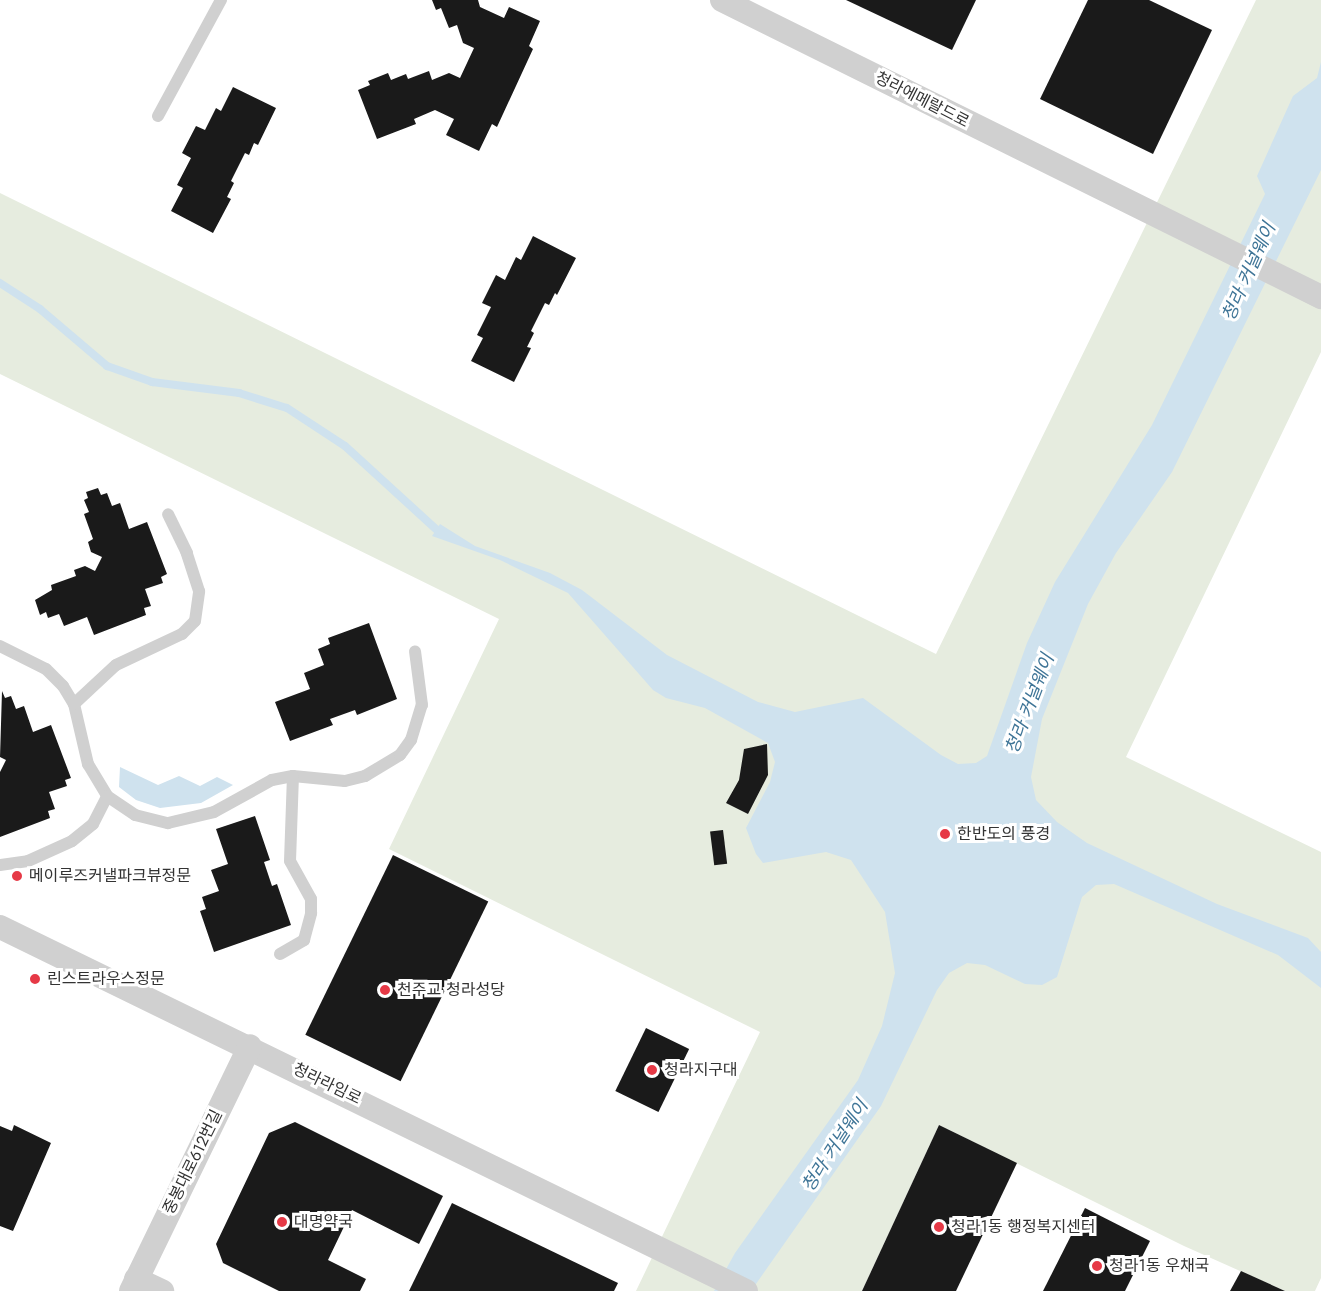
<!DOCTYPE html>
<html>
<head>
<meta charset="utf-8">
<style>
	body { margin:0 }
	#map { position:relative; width:1321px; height:1291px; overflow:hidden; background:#fff; font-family:Jost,"Noto Sans KR",sans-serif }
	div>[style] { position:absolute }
	.green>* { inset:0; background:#e6ecdf }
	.water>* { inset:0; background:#cfe2ee }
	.stream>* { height:8px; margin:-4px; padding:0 4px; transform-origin:4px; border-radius:4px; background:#cfe2ee }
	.building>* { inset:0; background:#1a1a1a; transform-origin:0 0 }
	.service>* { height:12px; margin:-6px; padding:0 6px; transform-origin:6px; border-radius:6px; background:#d0d0d0 }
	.minor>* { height:24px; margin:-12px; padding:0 12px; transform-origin:12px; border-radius:12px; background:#d0d0d0 }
	.dots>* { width:16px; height:16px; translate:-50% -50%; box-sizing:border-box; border:3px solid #fff; border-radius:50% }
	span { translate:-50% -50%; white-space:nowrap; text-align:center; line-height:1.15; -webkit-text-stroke:6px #fff; paint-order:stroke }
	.street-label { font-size:16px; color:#333 }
	.poi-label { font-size:16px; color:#333 }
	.left { translate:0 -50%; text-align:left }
	.water-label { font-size:18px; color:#3f7597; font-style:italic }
</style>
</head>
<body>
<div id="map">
	<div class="green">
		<i style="clip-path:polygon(1256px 0,1321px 0,1321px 352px,1126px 757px,1321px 852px,1321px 1278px,1315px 1291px,1285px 1291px,1184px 1246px,939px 1125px,862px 1291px,636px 1291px,760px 1032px,389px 849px,499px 619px,0 374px,0 193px,936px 654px)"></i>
	</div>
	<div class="water">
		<i style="clip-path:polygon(1321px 62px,1321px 170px,1172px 472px,1116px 553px,1088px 604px,1042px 719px,1031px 777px,1036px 800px,1057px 822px,1087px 843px,1217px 904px,1308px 938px,1321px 952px,1321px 988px,1278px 955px,1114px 884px,1096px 885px,1082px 897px,1057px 977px,1042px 985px,1025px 984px,985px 965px,967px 963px,949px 973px,937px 990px,881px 1106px,751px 1291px,714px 1291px,735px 1253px,858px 1080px,882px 1026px,895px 973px,885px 912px,851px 860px,826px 852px,763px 863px,756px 854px,746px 828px,770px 782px,775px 762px,768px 743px,705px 708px,666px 698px,653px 690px,568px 593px,500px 560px,432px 536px,440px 524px,475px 546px,550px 573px,582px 590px,667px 655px,758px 702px,795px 712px,863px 698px,941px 755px,958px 764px,976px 763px,987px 756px,1027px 643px,1055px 582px,1152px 425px,1265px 194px,1257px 176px,1293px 96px,1317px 78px)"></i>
		<i style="clip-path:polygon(120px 767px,158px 785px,179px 776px,200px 786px,217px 777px,233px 785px,201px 803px,160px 808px,136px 800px,119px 787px)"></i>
	</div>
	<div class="stream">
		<i style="left:0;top:283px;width:48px;rotate:33deg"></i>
		<i style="left:40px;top:309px;width:88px;rotate:40.4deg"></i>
		<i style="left:107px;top:366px;width:48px;rotate:19.6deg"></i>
		<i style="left:152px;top:382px;width:88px;rotate:7.2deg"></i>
		<i style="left:239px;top:393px;width:50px;rotate:17.4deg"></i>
		<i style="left:287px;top:408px;width:69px;rotate:33.2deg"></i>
		<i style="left:345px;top:446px;width:123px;rotate:42.4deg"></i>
	</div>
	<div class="building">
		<i style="clip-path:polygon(432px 0,478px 0,480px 7px,504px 18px,509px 7px,540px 21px,529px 46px,533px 49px,497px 127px,492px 124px,479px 151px,446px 135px,454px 119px,435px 110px,414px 119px,416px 124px,377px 139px,358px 90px,370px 85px,368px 81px,388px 73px,391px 80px,406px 74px,408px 79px,429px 71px,432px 80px,449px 73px,460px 78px,474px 48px,463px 43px,457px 25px,449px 28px,441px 8px,436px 10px)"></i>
		<i style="clip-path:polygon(846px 0,976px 0,952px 50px)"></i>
		<i style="clip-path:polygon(1088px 0,1149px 0,1212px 30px,1153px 154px,1040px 99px)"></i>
		<i style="clip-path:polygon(233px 87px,276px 108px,258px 145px,254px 143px,249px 155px,245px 153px,231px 181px,234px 183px,227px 197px,231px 199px,213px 233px,171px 211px,183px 188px,177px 185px,191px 158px,182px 153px,196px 126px,205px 130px,216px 108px,221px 111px)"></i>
		<i style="clip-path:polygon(533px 236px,576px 258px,557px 295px,555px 293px,549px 305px,545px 303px,531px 331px,534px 333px,527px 347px,531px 348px,514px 382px,471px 361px,483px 338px,477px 335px,491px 307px,482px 303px,496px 275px,505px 280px,516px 257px,521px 260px)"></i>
		<i style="clip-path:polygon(98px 488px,101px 495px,107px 493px,112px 506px,120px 503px,129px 529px,147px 522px,167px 574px,161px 577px,163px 583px,145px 589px,151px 606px,144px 608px,146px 615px,94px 635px,87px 617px,64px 626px,59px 614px,48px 618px,46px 612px,40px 615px,35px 600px,52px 590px,51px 585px,76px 576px,74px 570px,85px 566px,95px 571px,102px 557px,91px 552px,88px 542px,93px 539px,84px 514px,89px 512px,84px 500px,88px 498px,86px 492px)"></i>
		<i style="clip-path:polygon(369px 623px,397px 699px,357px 715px,355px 710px,330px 719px,333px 725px,290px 741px,275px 702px,310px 689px,304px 673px,324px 665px,318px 649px,330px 644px,328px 638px)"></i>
		<i style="clip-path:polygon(2px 691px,5px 698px,11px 696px,16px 709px,24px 706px,33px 732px,51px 725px,71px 778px,65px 780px,67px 786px,49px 792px,55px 809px,48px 811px,50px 818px,0 837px,0 772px,6px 760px,0 757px)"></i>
		<i style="clip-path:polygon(767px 744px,768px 775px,748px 814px,726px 803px,739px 780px,744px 749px)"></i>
		<i style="clip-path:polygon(255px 816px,270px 860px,264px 862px,272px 886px,277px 884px,291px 925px,214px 952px,200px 911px,206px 909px,202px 897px,219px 891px,211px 870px,228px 864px,216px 829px)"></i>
		<i style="left:723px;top:830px;width:34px;height:13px;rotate:83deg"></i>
		<i style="left:393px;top:855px;width:106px;height:200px;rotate:26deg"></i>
		<i style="left:646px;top:1028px;width:48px;height:70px;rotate:26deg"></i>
		<i style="clip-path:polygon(295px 1122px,443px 1196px,419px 1244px,352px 1210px,328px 1260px,366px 1279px,360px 1291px,279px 1291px,223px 1263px,216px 1244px,269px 1133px)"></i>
		<i style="clip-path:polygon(14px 1125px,51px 1143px,13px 1231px,0 1226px,0 1126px,12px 1131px)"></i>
		<i style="clip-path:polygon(939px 1125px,1017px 1163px,956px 1291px,862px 1291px)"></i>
		<i style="clip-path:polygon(452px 1203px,618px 1283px,614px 1291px,409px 1291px)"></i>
		<i style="clip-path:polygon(1085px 1208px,1150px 1241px,1125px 1291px,1043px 1291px)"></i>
		<i style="clip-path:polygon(1241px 1271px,1285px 1291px,1230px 1291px)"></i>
	</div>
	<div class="service">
		<i style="left:158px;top:116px;width:132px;rotate:-61.5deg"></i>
		<i style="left:0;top:646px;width:51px;rotate:26.6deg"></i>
		<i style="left:46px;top:669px;width:24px;rotate:45deg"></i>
		<i style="left:63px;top:686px;width:21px;rotate:59deg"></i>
		<i style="left:74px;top:704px;width:62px;rotate:76.9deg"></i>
		<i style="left:88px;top:764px;width:37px;rotate:59deg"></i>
		<i style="left:107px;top:796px;width:34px;rotate:34deg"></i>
		<i style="left:135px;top:815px;width:34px;rotate:14deg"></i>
		<i style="left:168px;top:823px;width:47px;rotate:-13.4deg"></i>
		<i style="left:214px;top:812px;width:66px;rotate:-28.9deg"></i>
		<i style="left:272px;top:780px;width:21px;rotate:-11deg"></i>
		<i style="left:293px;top:776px;width:52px;rotate:5.5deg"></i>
		<i style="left:345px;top:781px;width:21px;rotate:-14deg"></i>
		<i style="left:365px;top:776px;width:41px;rotate:-31deg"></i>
		<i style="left:400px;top:755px;width:19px;rotate:-54deg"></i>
		<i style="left:411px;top:740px;width:37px;rotate:-73deg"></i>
		<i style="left:422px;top:705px;width:54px;rotate:-97.4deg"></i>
		<i style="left:74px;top:704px;width:57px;rotate:-42.9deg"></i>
		<i style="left:116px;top:665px;width:73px;rotate:-25.2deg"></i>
		<i style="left:182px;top:634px;width:18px;rotate:-45deg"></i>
		<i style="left:195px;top:621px;width:30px;rotate:-82deg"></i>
		<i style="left:199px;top:591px;width:40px;rotate:-108deg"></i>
		<i style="left:187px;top:553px;width:43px;rotate:-116deg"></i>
		<i style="left:0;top:865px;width:28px;rotate:-8deg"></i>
		<i style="left:28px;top:861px;width:48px;rotate:-24.4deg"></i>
		<i style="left:72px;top:841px;width:27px;rotate:-39deg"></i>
		<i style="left:93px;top:824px;width:31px;rotate:-63deg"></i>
		<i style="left:280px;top:954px;width:28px;rotate:-30deg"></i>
		<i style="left:304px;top:940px;width:28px;rotate:-75deg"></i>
		<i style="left:311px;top:913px;width:14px;rotate:-90deg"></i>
		<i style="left:311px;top:899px;width:43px;rotate:-118.9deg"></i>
		<i style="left:290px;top:861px;width:85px;rotate:-88deg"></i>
	</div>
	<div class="minor">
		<i style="left:722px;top:0;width:669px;rotate:26.37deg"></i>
		<i style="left:0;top:927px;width:830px;rotate:26.01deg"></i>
		<i style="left:136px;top:1279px;width:29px;rotate:25deg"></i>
		<i style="left:131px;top:1291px;width:272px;rotate:-64.1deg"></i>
	</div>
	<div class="dots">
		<i style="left:945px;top:834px;background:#e63946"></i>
		<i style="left:17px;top:876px;background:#e63946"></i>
		<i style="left:35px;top:979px;background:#e63946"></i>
		<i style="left:385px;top:990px;background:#e63946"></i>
		<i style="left:652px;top:1070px;background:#e63946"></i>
		<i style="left:282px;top:1222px;background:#e63946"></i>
		<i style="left:939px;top:1227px;background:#e63946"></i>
		<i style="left:1097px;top:1266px;background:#e63946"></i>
	</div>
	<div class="street-label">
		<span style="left:922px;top:100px;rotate:27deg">청라에메랄드로</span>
		<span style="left:327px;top:1084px;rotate:26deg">청라라임로</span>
		<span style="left:193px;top:1162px;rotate:-64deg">중봉대로612번길</span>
	</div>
	<div class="poi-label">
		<span class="left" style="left:957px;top:834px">한반도의 풍경</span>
		<span class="left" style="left:29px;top:876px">메이루즈커낼파크뷰정문</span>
		<span class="left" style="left:47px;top:979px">린스트라우스정문</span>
		<span class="left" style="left:397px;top:990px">천주교 청라성당</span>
		<span class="left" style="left:664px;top:1070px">청라지구대</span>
		<span class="left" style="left:294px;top:1222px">대명약국</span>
		<span class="left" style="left:951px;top:1227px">청라1동 행정복지센터</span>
		<span class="left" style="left:1109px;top:1266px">청라1동 우채국</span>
	</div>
	<div class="water-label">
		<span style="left:1249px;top:272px;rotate:-66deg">청라 커널웨이</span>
		<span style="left:1030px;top:704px;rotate:-69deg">청라 커널웨이</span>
		<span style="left:835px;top:1146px;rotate:-57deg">청라 커널웨이</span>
	</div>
</div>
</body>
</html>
